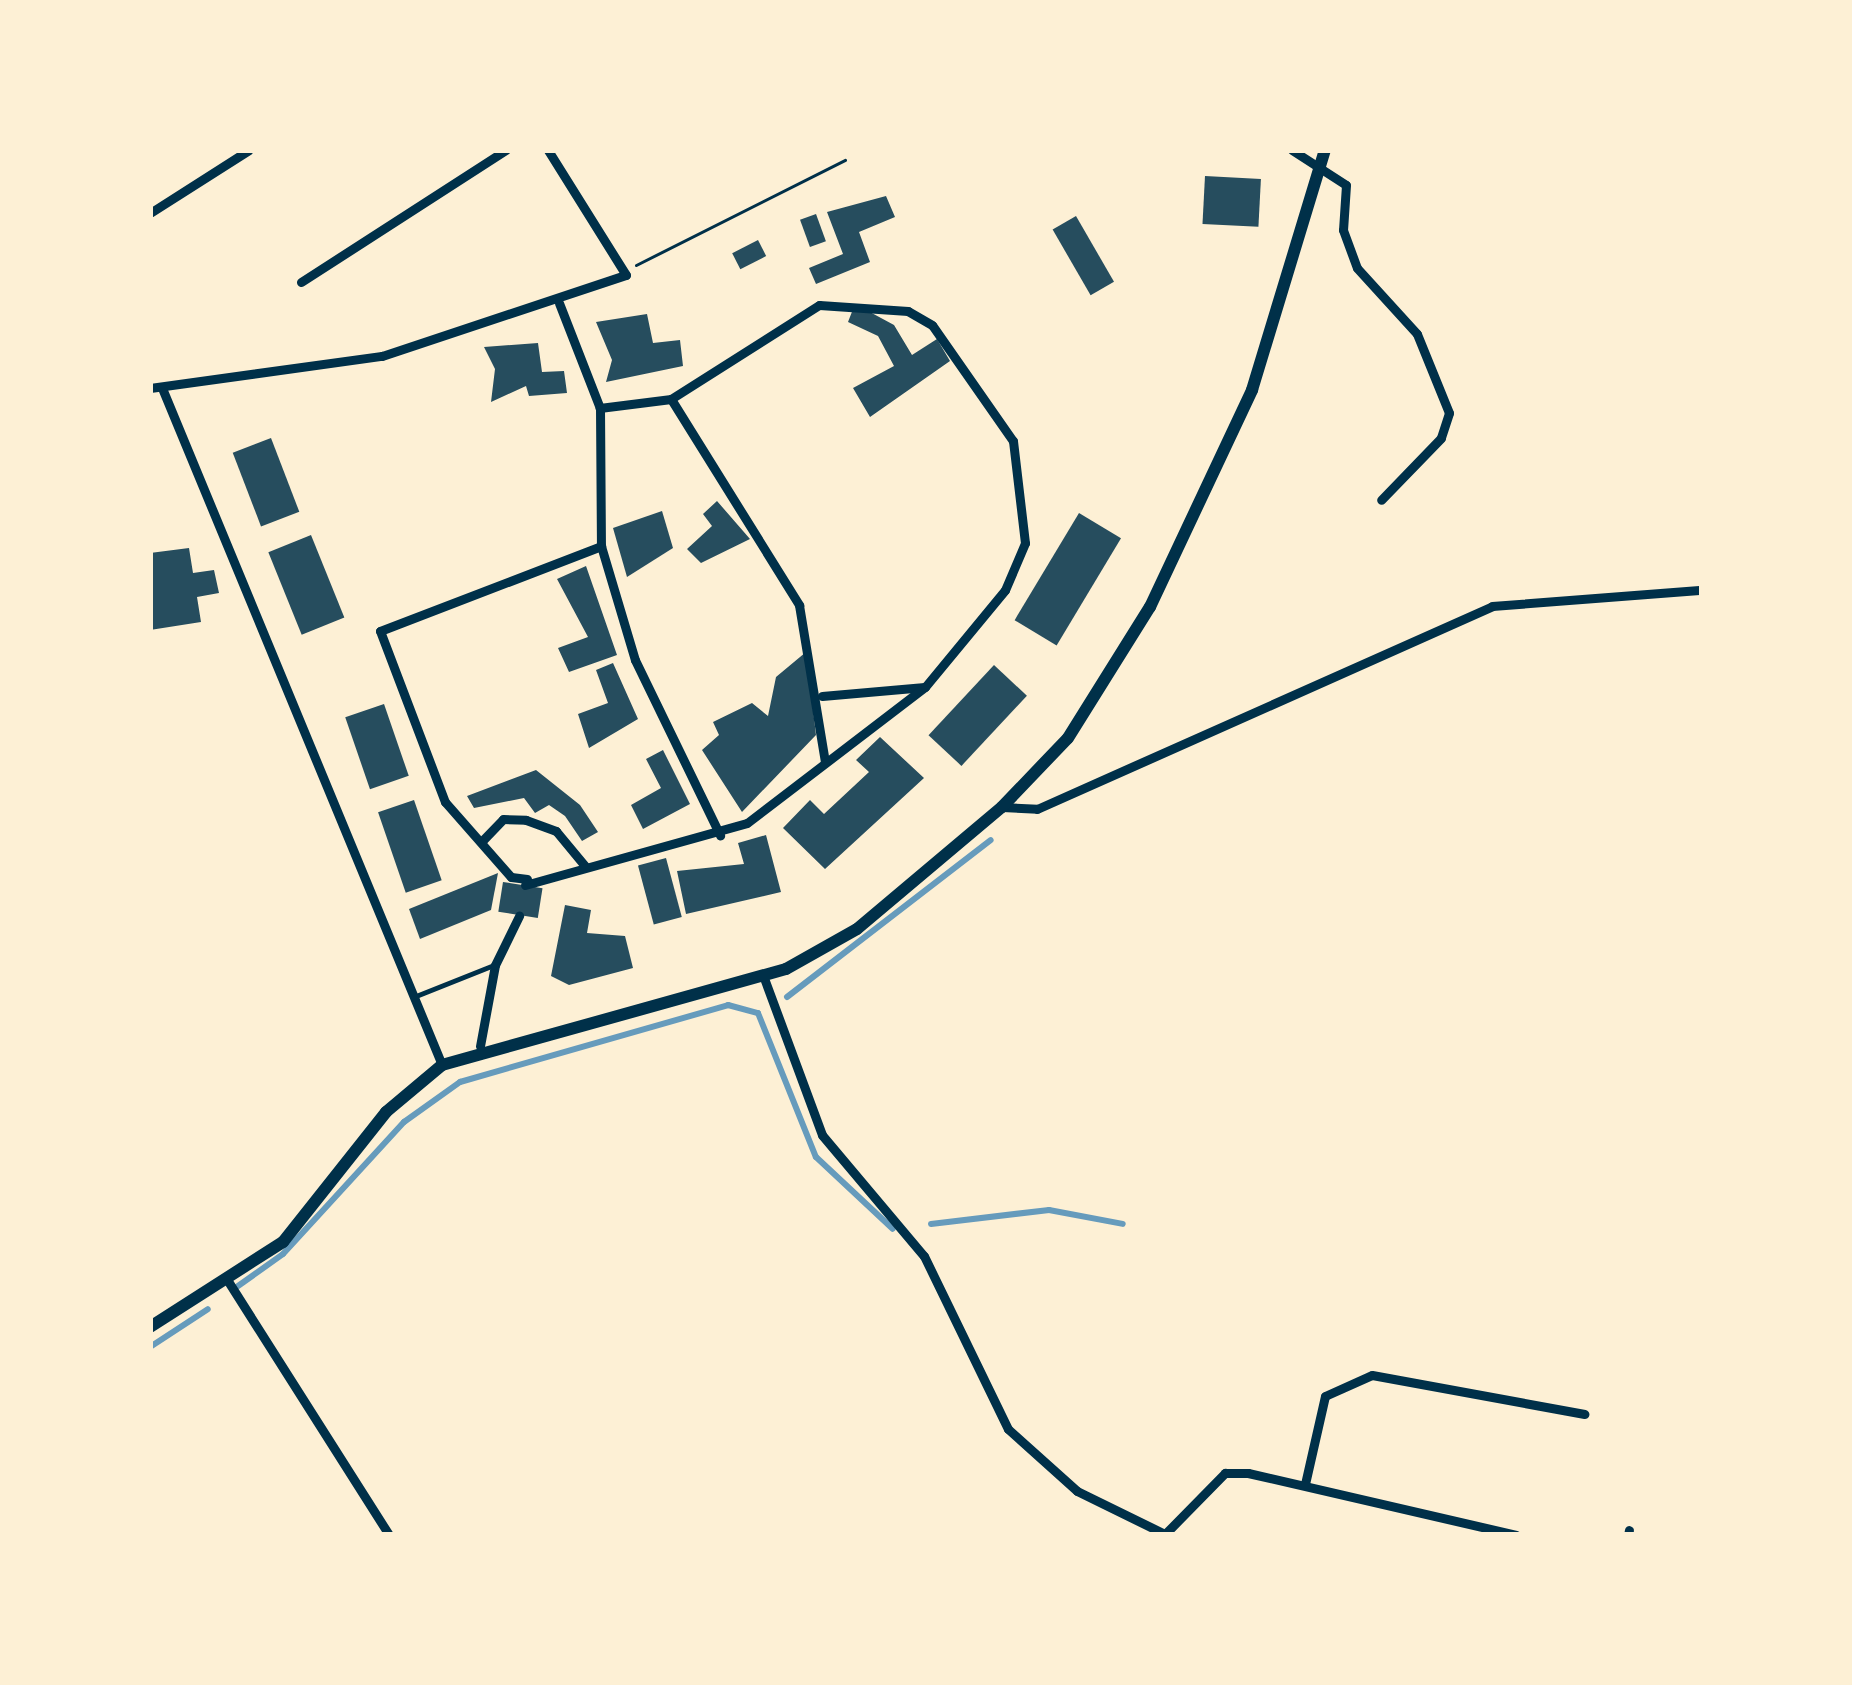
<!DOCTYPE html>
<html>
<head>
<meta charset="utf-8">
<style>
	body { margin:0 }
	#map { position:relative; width:1852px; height:1685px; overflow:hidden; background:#fdf0d5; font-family:Jost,sans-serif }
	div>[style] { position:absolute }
	.stream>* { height:6px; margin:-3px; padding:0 3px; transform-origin:3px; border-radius:3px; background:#669bbc }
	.building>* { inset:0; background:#264d5e; transform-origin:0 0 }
	.path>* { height:3px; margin:-1.5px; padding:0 1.5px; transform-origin:1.5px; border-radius:1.5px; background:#003049 }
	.service>* { height:4.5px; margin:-2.25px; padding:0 2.25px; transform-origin:2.25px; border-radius:2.25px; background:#003049 }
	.minor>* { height:9px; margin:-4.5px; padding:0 4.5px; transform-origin:4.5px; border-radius:4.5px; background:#003049 }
	.tertiary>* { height:12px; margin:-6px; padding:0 6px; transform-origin:6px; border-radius:6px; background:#003049 }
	span { translate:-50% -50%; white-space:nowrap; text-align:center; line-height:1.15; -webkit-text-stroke:12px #fdf0d5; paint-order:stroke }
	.frame { position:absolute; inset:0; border:153px solid #fdf0d5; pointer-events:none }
</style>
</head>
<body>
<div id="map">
	<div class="stream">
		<i style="left:787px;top:997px;width:257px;rotate:-37.6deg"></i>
		<i style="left:931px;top:1224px;width:119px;rotate:-6.8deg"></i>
		<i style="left:1049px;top:1210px;width:75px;rotate:10.7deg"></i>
		<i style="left:238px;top:1286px;width:55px;rotate:-35.4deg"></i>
		<i style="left:283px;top:1254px;width:179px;rotate:-47.5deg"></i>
		<i style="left:404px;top:1122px;width:69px;rotate:-35.5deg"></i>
		<i style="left:460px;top:1082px;width:279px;rotate:-16deg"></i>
		<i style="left:728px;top:1005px;width:31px;rotate:15deg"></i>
		<i style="left:758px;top:1013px;width:155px;rotate:68.1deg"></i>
		<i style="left:816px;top:1157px;width:105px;rotate:43.1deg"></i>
		<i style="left:150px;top:1347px;width:69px;rotate:-33.2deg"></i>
	</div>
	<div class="building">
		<i style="left:1205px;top:176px;width:56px;height:48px;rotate:3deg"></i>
		<i style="clip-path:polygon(886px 196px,895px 217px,859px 232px,870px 262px,816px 284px,809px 268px,843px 254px,827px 212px)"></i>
		<i style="left:816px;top:214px;width:29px;height:17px;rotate:70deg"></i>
		<i style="left:1076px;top:216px;width:76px;height:27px;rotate:60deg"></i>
		<i style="left:758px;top:240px;width:18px;height:29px;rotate:63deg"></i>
		<i style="clip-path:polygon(855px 304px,894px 325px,912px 355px,937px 339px,950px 361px,870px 417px,853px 388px,894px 366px,878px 336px,848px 322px)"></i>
		<i style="clip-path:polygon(647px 314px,653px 343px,680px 340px,683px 366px,606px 382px,612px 360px,596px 322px)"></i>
		<i style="clip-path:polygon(538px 343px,542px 372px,564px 371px,567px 393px,529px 396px,526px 386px,491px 402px,495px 369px,484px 347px)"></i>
		<i style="left:271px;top:438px;width:79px;height:41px;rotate:69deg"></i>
		<i style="clip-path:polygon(717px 501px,750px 539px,701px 563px,687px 549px,712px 526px,703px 514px)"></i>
		<i style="clip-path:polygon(662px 511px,673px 548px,627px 577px,613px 528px)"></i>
		<i style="left:1079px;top:513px;width:49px;height:125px;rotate:31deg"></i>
		<i style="left:311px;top:535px;width:89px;height:46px;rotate:68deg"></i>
		<i style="clip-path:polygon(189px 548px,193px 573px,214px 570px,219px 593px,197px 597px,201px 622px,150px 630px,150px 553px)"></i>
		<i style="clip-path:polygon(586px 566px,617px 655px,569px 672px,558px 648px,588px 637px,557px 579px)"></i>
		<i style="clip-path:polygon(806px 652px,816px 735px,742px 812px,702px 750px,719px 735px,713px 722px,752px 703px,768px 716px,776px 677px)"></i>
		<i style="clip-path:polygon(613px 663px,638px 719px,589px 748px,578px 714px,608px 703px,596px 670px)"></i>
		<i style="left:994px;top:665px;width:45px;height:96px;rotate:43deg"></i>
		<i style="left:384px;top:704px;width:76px;height:41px;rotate:71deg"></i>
		<i style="clip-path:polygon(880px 737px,924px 778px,825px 869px,783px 828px,810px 800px,824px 814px,869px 772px,856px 760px)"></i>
		<i style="clip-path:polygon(663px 750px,690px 804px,643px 829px,631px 805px,661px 788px,646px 759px)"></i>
		<i style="clip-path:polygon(536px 770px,580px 805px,598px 832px,582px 841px,565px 816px,549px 805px,535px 813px,524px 798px,474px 808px,467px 796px)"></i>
		<i style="left:414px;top:800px;width:85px;height:38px;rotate:71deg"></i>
		<i style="clip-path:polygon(766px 835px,781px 892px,686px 914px,677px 871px,744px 864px,738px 843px)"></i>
		<i style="left:666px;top:858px;width:61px;height:29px;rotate:75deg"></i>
		<i style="clip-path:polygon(498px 873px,491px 910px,420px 939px,409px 909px)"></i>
		<i style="left:503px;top:882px;width:40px;height:30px;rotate:9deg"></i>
		<i style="clip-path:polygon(565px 905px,591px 910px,587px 933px,625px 936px,633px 968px,569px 985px,551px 976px)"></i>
	</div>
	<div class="path">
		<i style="left:636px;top:265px;width:234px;rotate:-26.7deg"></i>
	</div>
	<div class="service">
		<i style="left:416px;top:996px;width:84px;rotate:-21.7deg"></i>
	</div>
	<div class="minor">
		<i style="left:1292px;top:150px;width:64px;rotate:32.9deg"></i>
		<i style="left:1346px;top:185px;width:45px;rotate:93.8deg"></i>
		<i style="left:1343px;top:230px;width:40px;rotate:69.8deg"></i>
		<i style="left:1357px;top:268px;width:89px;rotate:47.7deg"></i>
		<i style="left:1417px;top:334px;width:85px;rotate:67.9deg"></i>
		<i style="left:1449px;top:413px;width:26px;rotate:108deg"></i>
		<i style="left:1441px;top:438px;width:86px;rotate:134.1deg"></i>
		<i style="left:150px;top:213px;width:117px;rotate:-32.5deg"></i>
		<i style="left:301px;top:282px;width:244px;rotate:-32.8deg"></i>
		<i style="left:559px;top:303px;width:113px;rotate:68.7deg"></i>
		<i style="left:600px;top:408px;width:138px;rotate:89.6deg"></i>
		<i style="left:601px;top:546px;width:119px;rotate:73.4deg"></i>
		<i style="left:635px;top:660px;width:195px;rotate:64.1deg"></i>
		<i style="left:150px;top:388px;width:234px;rotate:-7.9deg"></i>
		<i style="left:382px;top:356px;width:257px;rotate:-18.4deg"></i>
		<i style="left:626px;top:275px;width:147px;rotate:-122deg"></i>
		<i style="left:162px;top:388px;width:733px;rotate:67.53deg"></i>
		<i style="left:671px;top:399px;width:243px;rotate:58.1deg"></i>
		<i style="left:799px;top:605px;width:159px;rotate:80.6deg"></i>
		<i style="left:822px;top:696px;width:103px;rotate:-5deg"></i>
		<i style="left:1002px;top:807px;width:35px;rotate:3deg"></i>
		<i style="left:1037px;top:809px;width:498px;rotate:-24deg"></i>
		<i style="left:1492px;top:606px;width:211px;rotate:-4.4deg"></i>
		<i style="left:482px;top:841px;width:30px;rotate:-46deg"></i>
		<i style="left:503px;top:819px;width:23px;rotate:2deg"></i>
		<i style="left:526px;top:820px;width:32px;rotate:20deg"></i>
		<i style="left:556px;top:831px;width:45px;rotate:50.4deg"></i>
		<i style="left:527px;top:879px;width:16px;rotate:-173deg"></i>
		<i style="left:511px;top:877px;width:100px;rotate:-131.3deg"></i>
		<i style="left:445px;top:802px;width:183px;rotate:-110.8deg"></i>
		<i style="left:380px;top:631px;width:237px;rotate:-21deg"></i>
		<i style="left:525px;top:885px;width:230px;rotate:-15.6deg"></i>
		<i style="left:747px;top:823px;width:224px;rotate:-37.4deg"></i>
		<i style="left:925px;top:687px;width:126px;rotate:-50.5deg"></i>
		<i style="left:1005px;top:590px;width:51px;rotate:-66.9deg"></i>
		<i style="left:1025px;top:543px;width:103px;rotate:-96.7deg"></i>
		<i style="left:1013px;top:441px;width:141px;rotate:-124.9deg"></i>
		<i style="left:932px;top:325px;width:28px;rotate:-150deg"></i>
		<i style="left:908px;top:311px;width:89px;rotate:-176.1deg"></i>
		<i style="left:819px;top:305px;width:175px;rotate:147.6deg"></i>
		<i style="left:671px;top:399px;width:72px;rotate:172.8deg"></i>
		<i style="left:764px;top:978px;width:167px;rotate:69.7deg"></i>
		<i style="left:822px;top:1135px;width:158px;rotate:49.9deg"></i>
		<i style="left:924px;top:1256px;width:192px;rotate:64.1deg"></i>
		<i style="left:1008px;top:1429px;width:93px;rotate:41.9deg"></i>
		<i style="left:1077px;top:1491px;width:100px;rotate:26.1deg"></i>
		<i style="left:480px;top:1046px;width:82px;rotate:-79.5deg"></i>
		<i style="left:495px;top:965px;width:55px;rotate:-63.9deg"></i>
		<i style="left:226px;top:1278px;width:304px;rotate:57.6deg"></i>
		<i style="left:1305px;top:1484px;width:90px;rotate:-77.2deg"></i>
		<i style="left:1325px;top:1396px;width:51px;rotate:-24.1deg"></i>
		<i style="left:1372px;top:1375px;width:216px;rotate:10.4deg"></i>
		<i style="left:1165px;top:1534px;width:86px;rotate:-45.5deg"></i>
		<i style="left:1225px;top:1473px;width:23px"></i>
		<i style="left:1248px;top:1473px;width:275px;rotate:13deg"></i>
		<i style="left:1628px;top:1535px;width:5px;rotate:-79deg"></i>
	</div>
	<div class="tertiary">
		<i style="left:150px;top:1327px;width:158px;rotate:-32.6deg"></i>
		<i style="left:283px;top:1242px;width:166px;rotate:-51.6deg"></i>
		<i style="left:386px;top:1112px;width:73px;rotate:-40deg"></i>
		<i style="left:442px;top:1065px;width:357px;rotate:-15.6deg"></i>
		<i style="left:786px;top:969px;width:81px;rotate:-29.4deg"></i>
		<i style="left:857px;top:929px;width:189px;rotate:-40.1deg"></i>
		<i style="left:1002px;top:807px;width:95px;rotate:-46.3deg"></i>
		<i style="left:1068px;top:738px;width:155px;rotate:-58deg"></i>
		<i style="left:1150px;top:607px;width:240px;rotate:-64.8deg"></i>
		<i style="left:1252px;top:390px;width:251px;rotate:-73.1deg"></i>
	</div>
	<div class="frame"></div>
</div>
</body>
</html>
